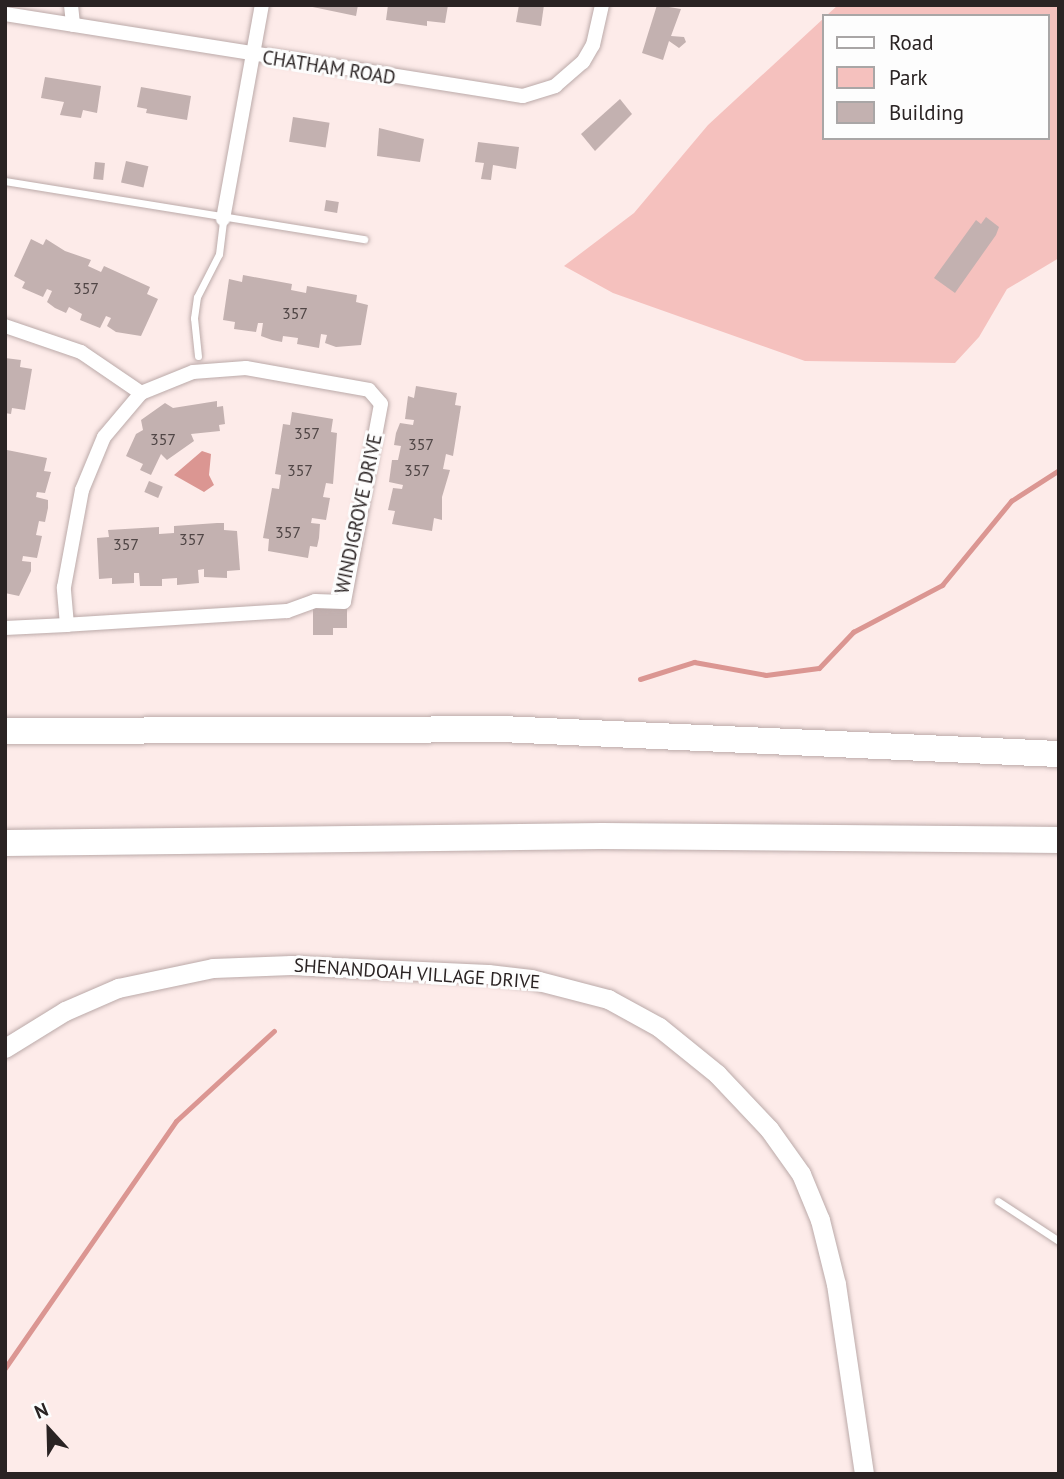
<!DOCTYPE html>
<html>
<head>
<meta charset="utf-8">
<style>
	body { margin:0 }
	#map { position:relative; width:1064px; height:1479px; overflow:hidden; background:#fdebe9; font-family:"PT Sans",sans-serif }
	div>[style] { position:absolute }
	.green>* { inset:0; background:#f5c1be }
	.water>* { inset:0; background:#db9692 }
	.stream>* { height:5px; margin:-2.5px; padding:0 2.5px; transform-origin:2.5px; border-radius:2.5px; background:#db9692 }
	.building>* { inset:0; background:#c3b1b0; transform-origin:0 0 }
	.roads { filter:drop-shadow(0 0 2px #bbaaa9) drop-shadow(0 0 2px #bbaaa9) }
	.service>* { height:7px; margin:-3.5px; padding:0 3.5px; transform-origin:3.5px; border-radius:3.5px; background:#fff }
	.minor>* { height:14px; margin:-7px; padding:0 7px; transform-origin:7px; border-radius:7px; background:#fff }
	.tertiary>* { height:19px; margin:-9.5px; padding:0 9.5px; transform-origin:9.5px; border-radius:9.5px; background:#fff }
	.motorway>* { height:26px; margin:-13px; padding:0 13px; transform-origin:13px; border-radius:13px; background:#fff }
	span { translate:-50% -50%; white-space:nowrap; text-align:center; line-height:1.15; -webkit-text-stroke:6px #fdfdfd; paint-order:stroke }
	.number-label { font-size:16px; color:#504646 }
	.number-label span { -webkit-text-stroke-width:0 }
	.street-label { font-size:19px; color:#2a2323 }
	.frame { position:absolute; inset:0; border:7px solid #2a2323; pointer-events:none }
	.legend { position:absolute; left:822px; top:14px; width:228px; height:126px; box-sizing:border-box; background:#fdfdfd; border:2px solid #a9a6a6; margin:0; padding:9px 12px; list-style:none; font-size:21px; color:#2a2323 }
	.legend li { display:flex; align-items:center; gap:14px; height:35px }
	.legend b { width:35px; border:2px solid #a9a6a6 }
	.north { position:absolute; left:14px; top:1395px; width:70px; height:70px; -webkit-text-stroke:5px #fdfdfd; paint-order:stroke; rotate:338deg; font-size:19px; font-weight:700; line-height:28px; text-align:center; color:#2a2323 }
	.north::after { content:''; display:block; margin:auto; width:24px; height:32px; background:#2a2323; clip-path:polygon(50% 0,100% 100%,50% 72%,0 100%) }
</style>
</head>
<body>
<div id="map">
	<div class="green">
		<i style="clip-path:polygon(838px 5px,1059px 5px,1059px 258px,1007px 289px,979px 337px,955px 363px,805px 361px,613px 293px,564px 266px,634px 213px,708px 125px,824px 18px,824px 138px,1048px 138px,1048px 16px,826px 16px)"></i>
	</div>
	<div class="water">
		<i style="clip-path:polygon(202px 451px,211px 454px,209px 475px,214px 485px,204px 492px,174px 475px)"></i>
	</div>
	<div class="stream">
		<i style="left:640px;top:679px;width:57px;rotate:-17.5deg"></i>
		<i style="left:694px;top:662px;width:73px;rotate:10.2deg"></i>
		<i style="left:766px;top:675px;width:53px;rotate:-7.5deg"></i>
		<i style="left:819px;top:668px;width:50px;rotate:-46.6deg"></i>
		<i style="left:853px;top:632px;width:101px;rotate:-27.8deg"></i>
		<i style="left:942px;top:585px;width:109px;rotate:-50.6deg"></i>
		<i style="left:1011px;top:501px;width:57px;rotate:-32.9deg"></i>
		<i style="left:5px;top:1368px;width:300px;rotate:-55.3deg"></i>
		<i style="left:176px;top:1121px;width:133px;rotate:-42.6deg"></i>
	</div>
	<div class="building">
		<i style="clip-path:polygon(303px 5px,358px 5px,356px 16px)"></i>
		<i style="clip-path:polygon(388px 5px,448px 5px,445px 23px,427px 21px,427px 26px,386px 20px)"></i>
		<i style="clip-path:polygon(519px 5px,544px 5px,541px 26px,516px 22px)"></i>
		<i style="clip-path:polygon(657px 5px,681px 9px,671px 36px,684px 37px,686px 42px,679px 48px,669px 41px,663px 60px,642px 53px)"></i>
		<i style="clip-path:polygon(45px 77px,101px 86px,97px 113px,83px 110px,81px 118px,60px 115px,64px 102px,41px 98px)"></i>
		<i style="clip-path:polygon(141px 87px,191px 96px,187px 120px,146px 113px,147px 109px,137px 107px)"></i>
		<i style="clip-path:polygon(620px 99px,632px 114px,595px 151px,581px 134px)"></i>
		<i style="left:293px;top:117px;width:37px;height:25px;rotate:9deg"></i>
		<i style="clip-path:polygon(379px 128px,424px 139px,420px 162px,377px 156px)"></i>
		<i style="clip-path:polygon(478px 142px,519px 147px,516px 169px,493px 165px,491px 180px,481px 179px,484px 163px,475px 162px)"></i>
		<i style="left:126px;top:161px;width:23px;height:22px;rotate:13deg"></i>
		<i style="left:95px;top:162px;width:10px;height:17px;rotate:6deg"></i>
		<i style="left:326px;top:200px;width:13px;height:11px;rotate:9deg"></i>
		<i style="clip-path:polygon(986px 217px,999px 227px,996px 235px,955px 293px,934px 278px,976px 220px,981px 224px)"></i>
		<i style="clip-path:polygon(31px 239px,43px 245px,46px 239px,65px 251px,91px 260px,88px 266px,101px 272px,104px 266px,150px 287px,147px 294px,158px 299px,141px 336px,116px 332px,107px 326px,111px 318px,106px 316px,100px 328px,80px 320px,82px 314px,69px 307px,66px 313px,55px 308px,47px 302px,52px 291px,47px 289px,43px 297px,22px 288px,25px 282px,14px 276px)"></i>
		<i style="clip-path:polygon(243px 275px,292px 284px,291px 290px,306px 293px,307px 286px,357px 295px,356px 302px,368px 305px,361px 345px,336px 347px,325px 343px,327px 335px,321px 334px,319px 348px,297px 344px,298px 338px,283px 336px,282px 342px,272px 340px,261px 336px,263px 323px,258px 323px,256px 332px,234px 329px,235px 322px,223px 320px,229px 279px,242px 282px)"></i>
		<i style="clip-path:polygon(5px 358px,21px 360px,20px 367px,32px 369px,25px 410px,12px 408px,11px 414px,5px 413px)"></i>
		<i style="clip-path:polygon(416px 386px,457px 393px,455px 405px,461px 406px,453px 456px,446px 454px,443px 469px,450px 470px,442px 497px,442px 520px,434px 518px,432px 531px,392px 524px,395px 511px,388px 510px,393px 488px,402px 489px,403px 485px,389px 482px,392px 460px,398px 460px,401px 446px,394px 445px,396px 433px,400px 423px,413px 425px,414px 420px,405px 419px,408px 396px,414px 398px)"></i>
		<i style="clip-path:polygon(217px 401px,217px 407px,223px 406px,225px 424px,219px 425px,220px 431px,191px 434px,194px 441px,167px 460px,161px 454px,151px 475px,140px 470px,143px 464px,126px 456px,136px 434px,143px 430px,141px 420px,165px 403px,173px 408px)"></i>
		<i style="clip-path:polygon(292px 412px,333px 419px,331px 432px,337px 433px,333px 484px,326px 483px,323px 497px,330px 498px,326px 520px,312px 518px,311px 523px,320px 524px,319px 538px,317px 547px,310px 546px,308px 558px,268px 551px,269px 539px,263px 538px,272px 488px,279px 489px,281px 475px,275px 474px,283px 424px,290px 425px)"></i>
		<i style="clip-path:polygon(7px 450px,47px 458px,44px 471px,51px 472px,45px 493px,37px 492px,36px 497px,48px 500px,48px 508px,45px 522px,39px 521px,36px 535px,42px 536px,37px 558px,23px 556px,22px 561px,31px 562px,31px 571px,19px 596px,5px 593px)"></i>
		<i style="left:149px;top:481px;width:15px;height:12px;rotate:23deg"></i>
		<i style="clip-path:polygon(217px 523px,224px 523px,224px 530px,237px 531px,240px 570px,227px 571px,227px 578px,204px 577px,204px 569px,198px 570px,199px 583px,177px 585px,177px 578px,162px 579px,162px 586px,140px 586px,139px 573px,134px 573px,134px 583px,112px 584px,112px 578px,99px 579px,97px 538px,109px 537px,108px 530px,159px 527px,159px 534px,174px 533px,174px 526px)"></i>
		<i style="clip-path:polygon(313px 608px,347px 608px,347px 628px,333px 628px,333px 635px,313px 635px)"></i>
	</div>
	<div class="roads">
		<div class="service">
			<i style="left:5px;top:181px;width:364px;rotate:9.2deg"></i>
			<i style="left:198px;top:356px;width:38px;rotate:-96deg"></i>
			<i style="left:194px;top:318px;width:21px;rotate:-82deg"></i>
			<i style="left:197px;top:297px;width:48px;rotate:-62.9deg"></i>
			<i style="left:219px;top:254px;width:35px;rotate:-83deg"></i>
			<i style="left:998px;top:1201px;width:73px;rotate:33.3deg"></i>
		</div>
		<div class="minor">
			<i style="left:71px;top:5px;width:20px;rotate:84deg"></i>
			<i style="left:5px;top:14px;width:524px;rotate:9deg"></i>
			<i style="left:523px;top:96px;width:34px;rotate:-17deg"></i>
			<i style="left:555px;top:86px;width:37px;rotate:-41deg"></i>
			<i style="left:583px;top:62px;width:20px;rotate:-60deg"></i>
			<i style="left:593px;top:45px;width:41px;rotate:-77.3deg"></i>
			<i style="left:223px;top:219px;width:218px;rotate:-79.7deg"></i>
			<i style="left:5px;top:326px;width:80px;rotate:18.9deg"></i>
			<i style="left:81px;top:352px;width:73px;rotate:34.3deg"></i>
			<i style="left:246px;top:368px;width:125px;rotate:10.1deg"></i>
			<i style="left:369px;top:390px;width:18px;rotate:49deg"></i>
			<i style="left:381px;top:404px;width:201px;rotate:100.6deg"></i>
			<i style="left:344px;top:602px;width:29px;rotate:-178deg"></i>
			<i style="left:315px;top:601px;width:30px;rotate:160deg"></i>
			<i style="left:287px;top:611px;width:220px;rotate:176.4deg"></i>
			<i style="left:67px;top:625px;width:38px;rotate:-95deg"></i>
			<i style="left:64px;top:587px;width:99px;rotate:-79.5deg"></i>
			<i style="left:82px;top:490px;width:57px;rotate:-67.5deg"></i>
			<i style="left:104px;top:437px;width:57px;rotate:-49.9deg"></i>
			<i style="left:141px;top:393px;width:56px;rotate:-22deg"></i>
			<i style="left:193px;top:372px;width:53px;rotate:-4.3deg"></i>
			<i style="left:5px;top:628px;width:62px;rotate:-2.8deg"></i>
		</div>
		<div class="tertiary">
			<i style="left:5px;top:1048px;width:70px;rotate:-31.7deg"></i>
			<i style="left:65px;top:1011px;width:58px;rotate:-23.5deg"></i>
			<i style="left:118px;top:988px;width:97px;rotate:-11.9deg"></i>
			<i style="left:213px;top:968px;width:78px;rotate:-2.2deg"></i>
			<i style="left:291px;top:965px;width:197px;rotate:2.6deg"></i>
			<i style="left:488px;top:974px;width:43px;rotate:6.6deg"></i>
			<i style="left:531px;top:979px;width:80px;rotate:14.6deg"></i>
			<i style="left:608px;top:999px;width:58px;rotate:28.8deg"></i>
			<i style="left:659px;top:1027px;width:75px;rotate:39deg"></i>
			<i style="left:717px;top:1074px;width:76px;rotate:46.6deg"></i>
			<i style="left:769px;top:1129px;width:55px;rotate:54.6deg"></i>
			<i style="left:801px;top:1174px;width:50px;rotate:67.6deg"></i>
			<i style="left:820px;top:1220px;width:66px;rotate:76deg"></i>
			<i style="left:836px;top:1284px;width:192px;rotate:81.6deg"></i>
		</div>
		<div class="motorway">
			<i style="left:5px;top:731px;width:496px;rotate:-0.2deg"></i>
			<i style="left:501px;top:729px;width:559px;rotate:2.57deg"></i>
			<i style="left:5px;top:843px;width:597px;rotate:-0.67deg"></i>
			<i style="left:602px;top:836px;width:457px;rotate:0.5deg"></i>
		</div>
	</div>
	<div class="number-label">
		<span style="left:86px;top:288px">357</span>
		<span style="left:295px;top:313px">357</span>
		<span style="left:307px;top:433px">357</span>
		<span style="left:163px;top:439px">357</span>
		<span style="left:421px;top:444px">357</span>
		<span style="left:300px;top:470px">357</span>
		<span style="left:417px;top:470px">357</span>
		<span style="left:288px;top:532px">357</span>
		<span style="left:192px;top:539px">357</span>
		<span style="left:126px;top:544px">357</span>
	</div>
	<div class="street-label">
		<span style="left:329px;top:68px;rotate:9deg">CHATHAM ROAD</span>
		<span style="left:359px;top:514px;rotate:-78deg">WINDIGROVE DRIVE</span>
		<span style="left:417px;top:974px;rotate:4deg">SHENANDOAH VILLAGE DRIVE</span>
	</div>
	<div class="frame"></div>
	<ul class="legend">
	<li><b style="height:9px;background:#fff"></b>Road</li>
	<li><b style="height:19px;background:#f5c1be"></b>Park</li>
	<li><b style="height:19px;background:#c3b1b0"></b>Building</li>
	</ul>
	<div class="north">N</div>
</div>
</body>
</html>
